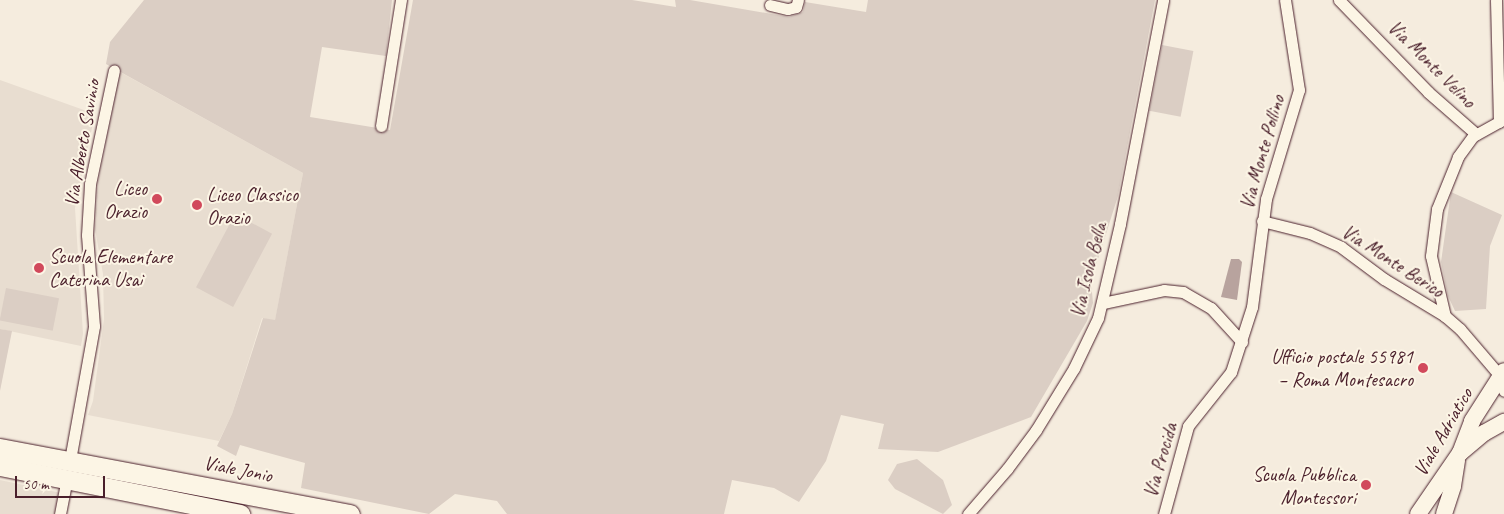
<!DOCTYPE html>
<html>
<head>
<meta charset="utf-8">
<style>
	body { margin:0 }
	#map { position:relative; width:1504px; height:514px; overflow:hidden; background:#f5ecde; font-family:Caveat,sans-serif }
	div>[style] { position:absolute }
	.built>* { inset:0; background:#e8ddd0 }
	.green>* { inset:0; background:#dbcec4; transform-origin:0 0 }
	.water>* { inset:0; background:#b8a39e }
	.roads { filter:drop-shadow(0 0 1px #4a1f2b) drop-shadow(0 0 1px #4a1f2b) }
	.street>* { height:11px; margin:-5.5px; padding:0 5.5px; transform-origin:5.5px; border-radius:5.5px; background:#fcf5e5 }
	.secondary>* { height:16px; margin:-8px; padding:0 8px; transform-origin:8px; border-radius:8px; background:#fcf5e5 }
	.primary>* { height:19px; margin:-9.5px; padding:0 9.5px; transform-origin:9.5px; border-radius:9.5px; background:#fcf5e5 }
	.dots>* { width:14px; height:14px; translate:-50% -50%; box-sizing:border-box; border:2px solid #fcf5e5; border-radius:50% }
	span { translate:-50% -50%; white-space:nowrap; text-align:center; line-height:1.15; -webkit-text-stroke:4px #fcf5e5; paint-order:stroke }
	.street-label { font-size:20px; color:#4a1f2b }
	.poi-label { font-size:20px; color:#4a1f2b }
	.right { translate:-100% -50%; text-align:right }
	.left { translate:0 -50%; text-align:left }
	.scale { position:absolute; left:15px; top:476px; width:90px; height:22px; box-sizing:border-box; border:2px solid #4a1f2b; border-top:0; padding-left:6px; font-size:15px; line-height:18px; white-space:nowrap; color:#4a1f2b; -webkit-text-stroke:4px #fcf5e5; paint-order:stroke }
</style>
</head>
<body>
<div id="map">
	<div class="built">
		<i style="clip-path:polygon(120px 72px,303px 173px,275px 321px,262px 318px,232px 414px,219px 441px,88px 415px,93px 401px,104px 319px,103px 274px,95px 229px,98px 181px)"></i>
		<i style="clip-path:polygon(0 80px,95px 114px,75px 208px,83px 334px,81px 346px,0 329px)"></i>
		<i style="clip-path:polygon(0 480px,61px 493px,57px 514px,0 514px)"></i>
	</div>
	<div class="green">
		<i style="clip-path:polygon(144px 0,392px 0,386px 56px,322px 47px,310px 117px,390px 130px,413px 0,632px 0,676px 7px,675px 0,690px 0,789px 17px,803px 12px,805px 2px,866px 12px,868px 0,1155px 0,1118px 196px,1091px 281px,1093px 303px,1087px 321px,1031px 417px,938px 452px,878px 449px,884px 424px,841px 415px,826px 461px,799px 502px,774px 488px,732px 480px,724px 514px,507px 514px,497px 501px,455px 494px,429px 514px,301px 488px,305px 463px,240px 445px,236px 456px,217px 446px,232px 414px,263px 318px,275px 320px,303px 173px,106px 64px,110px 42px)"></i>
		<i style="left:1162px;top:45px;width:32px;height:67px;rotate:11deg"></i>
		<i style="clip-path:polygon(1451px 192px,1502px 215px,1490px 246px,1486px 309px,1455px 311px,1448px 296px,1441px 262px)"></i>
		<i style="left:235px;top:214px;width:42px;height:83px;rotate:28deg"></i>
		<i style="left:6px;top:288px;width:54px;height:33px;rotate:11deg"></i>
		<i style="clip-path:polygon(0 329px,12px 331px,0 391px)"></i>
		<i style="clip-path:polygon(917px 459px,943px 480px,952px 505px,943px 514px,895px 489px,888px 480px,897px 464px)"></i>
	</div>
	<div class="water">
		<i style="clip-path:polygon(1231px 259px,1239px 259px,1242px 262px,1237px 300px,1221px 297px)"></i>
	</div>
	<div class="roads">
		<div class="street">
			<i style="left:1339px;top:0;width:128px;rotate:45.9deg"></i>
			<i style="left:1428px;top:92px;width:64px;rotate:41.2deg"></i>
			<i style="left:1496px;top:0;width:122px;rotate:88.6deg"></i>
			<i style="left:770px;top:5px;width:18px;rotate:13deg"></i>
			<i style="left:788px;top:9px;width:8px;rotate:-14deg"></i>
			<i style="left:796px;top:7px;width:7px;rotate:-74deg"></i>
			<i style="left:1504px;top:119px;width:35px;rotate:151deg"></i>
			<i style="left:1473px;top:136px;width:26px;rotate:126deg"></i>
			<i style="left:1458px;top:157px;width:56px;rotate:112deg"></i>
			<i style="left:1437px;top:209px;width:47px;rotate:97.3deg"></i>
			<i style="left:1431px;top:256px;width:62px;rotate:76.9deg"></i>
			<i style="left:1445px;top:316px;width:20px;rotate:41deg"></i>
			<i style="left:1460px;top:329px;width:63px;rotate:49.5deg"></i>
			<i style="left:1501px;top:377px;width:14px;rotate:78deg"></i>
			<i style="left:381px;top:126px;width:128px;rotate:-81deg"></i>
			<i style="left:1262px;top:221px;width:49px;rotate:14deg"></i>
			<i style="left:1310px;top:233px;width:34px;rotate:24deg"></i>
			<i style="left:1341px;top:247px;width:54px;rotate:36.7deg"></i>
			<i style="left:1384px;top:279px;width:71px;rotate:31.2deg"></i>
			<i style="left:1103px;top:303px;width:62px;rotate:-12deg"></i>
			<i style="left:1164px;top:290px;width:19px;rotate:6deg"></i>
			<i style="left:1183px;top:292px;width:32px;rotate:30deg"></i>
			<i style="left:1211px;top:308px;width:46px;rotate:47.6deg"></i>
			<i style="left:70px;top:460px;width:136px;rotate:-79.8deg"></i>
			<i style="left:94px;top:326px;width:91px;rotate:-94.4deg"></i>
			<i style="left:87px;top:235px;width:51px;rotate:-86.6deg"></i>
			<i style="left:90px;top:184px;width:116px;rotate:-78.1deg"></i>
			<i style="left:60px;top:514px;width:36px;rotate:-79deg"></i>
			<i style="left:968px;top:514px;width:60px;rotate:-49.1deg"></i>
			<i style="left:1007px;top:469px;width:49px;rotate:-53.4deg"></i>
			<i style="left:1036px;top:430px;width:73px;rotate:-58.5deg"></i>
			<i style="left:1074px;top:368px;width:55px;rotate:-64.4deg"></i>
			<i style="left:1098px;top:318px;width:97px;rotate:-76.8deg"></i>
			<i style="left:1120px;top:224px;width:228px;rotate:-79.1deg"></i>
			<i style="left:1164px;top:514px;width:91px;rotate:-74.7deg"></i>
			<i style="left:1188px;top:426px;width:69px;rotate:-51.5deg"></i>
			<i style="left:1231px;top:372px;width:68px;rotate:-72.1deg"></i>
			<i style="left:1252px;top:307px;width:109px;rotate:-82.6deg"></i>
			<i style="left:1266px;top:199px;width:114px;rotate:-73.2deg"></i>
			<i style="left:1299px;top:90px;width:91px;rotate:-98.8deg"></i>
		</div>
		<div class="secondary">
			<i style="left:1460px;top:453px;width:31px;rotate:-40deg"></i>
			<i style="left:1484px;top:433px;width:23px;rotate:-29deg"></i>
			<i style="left:1418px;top:514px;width:74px;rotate:-55.5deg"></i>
			<i style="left:1460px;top:453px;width:34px;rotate:-69deg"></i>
			<i style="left:1472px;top:421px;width:59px;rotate:-57.4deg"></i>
			<i style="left:1444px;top:514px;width:29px;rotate:-72deg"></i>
			<i style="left:1453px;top:486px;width:26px;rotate:-81deg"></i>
		</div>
		<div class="primary">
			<i style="left:0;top:448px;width:356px;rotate:10.7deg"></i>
			<i style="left:0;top:466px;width:245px;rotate:11.3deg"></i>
		</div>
	</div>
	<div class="dots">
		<i style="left:157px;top:199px;background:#d1495b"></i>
		<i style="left:197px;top:205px;background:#d1495b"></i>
		<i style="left:39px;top:268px;background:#d1495b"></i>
		<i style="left:1423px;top:368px;background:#d1495b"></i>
		<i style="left:1366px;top:485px;background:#d1495b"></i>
	</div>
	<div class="street-label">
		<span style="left:1432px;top:64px;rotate:45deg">Via Monte Velino</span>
		<span style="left:82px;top:143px;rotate:-80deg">Via Alberto Savinio</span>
		<span style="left:1262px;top:152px;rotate:-74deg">Via Monte Pollino</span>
		<span style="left:1393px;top:261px;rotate:33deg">Via Monte Berico</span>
		<span style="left:1088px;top:270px;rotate:-76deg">Via Isola Bella</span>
		<span style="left:1443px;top:432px;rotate:-60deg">Viale Adriatico</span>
		<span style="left:1160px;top:460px;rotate:-74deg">Via Procida</span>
		<span style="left:238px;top:469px;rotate:11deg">Viale Jonio</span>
	</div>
	<div class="poi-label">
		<span class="right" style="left:147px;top:200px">Liceo<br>Orazio</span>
		<span class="left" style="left:207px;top:206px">Liceo Classico<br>Orazio</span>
		<span class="left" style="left:49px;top:268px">Scuola Elementare<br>Caterina Usai</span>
		<span class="right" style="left:1413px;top:368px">Ufficio postale 55981<br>– Roma Montesacro</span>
		<span class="right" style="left:1356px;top:486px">Scuola Pubblica<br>Montessori</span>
	</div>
	<div class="scale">50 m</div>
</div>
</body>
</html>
